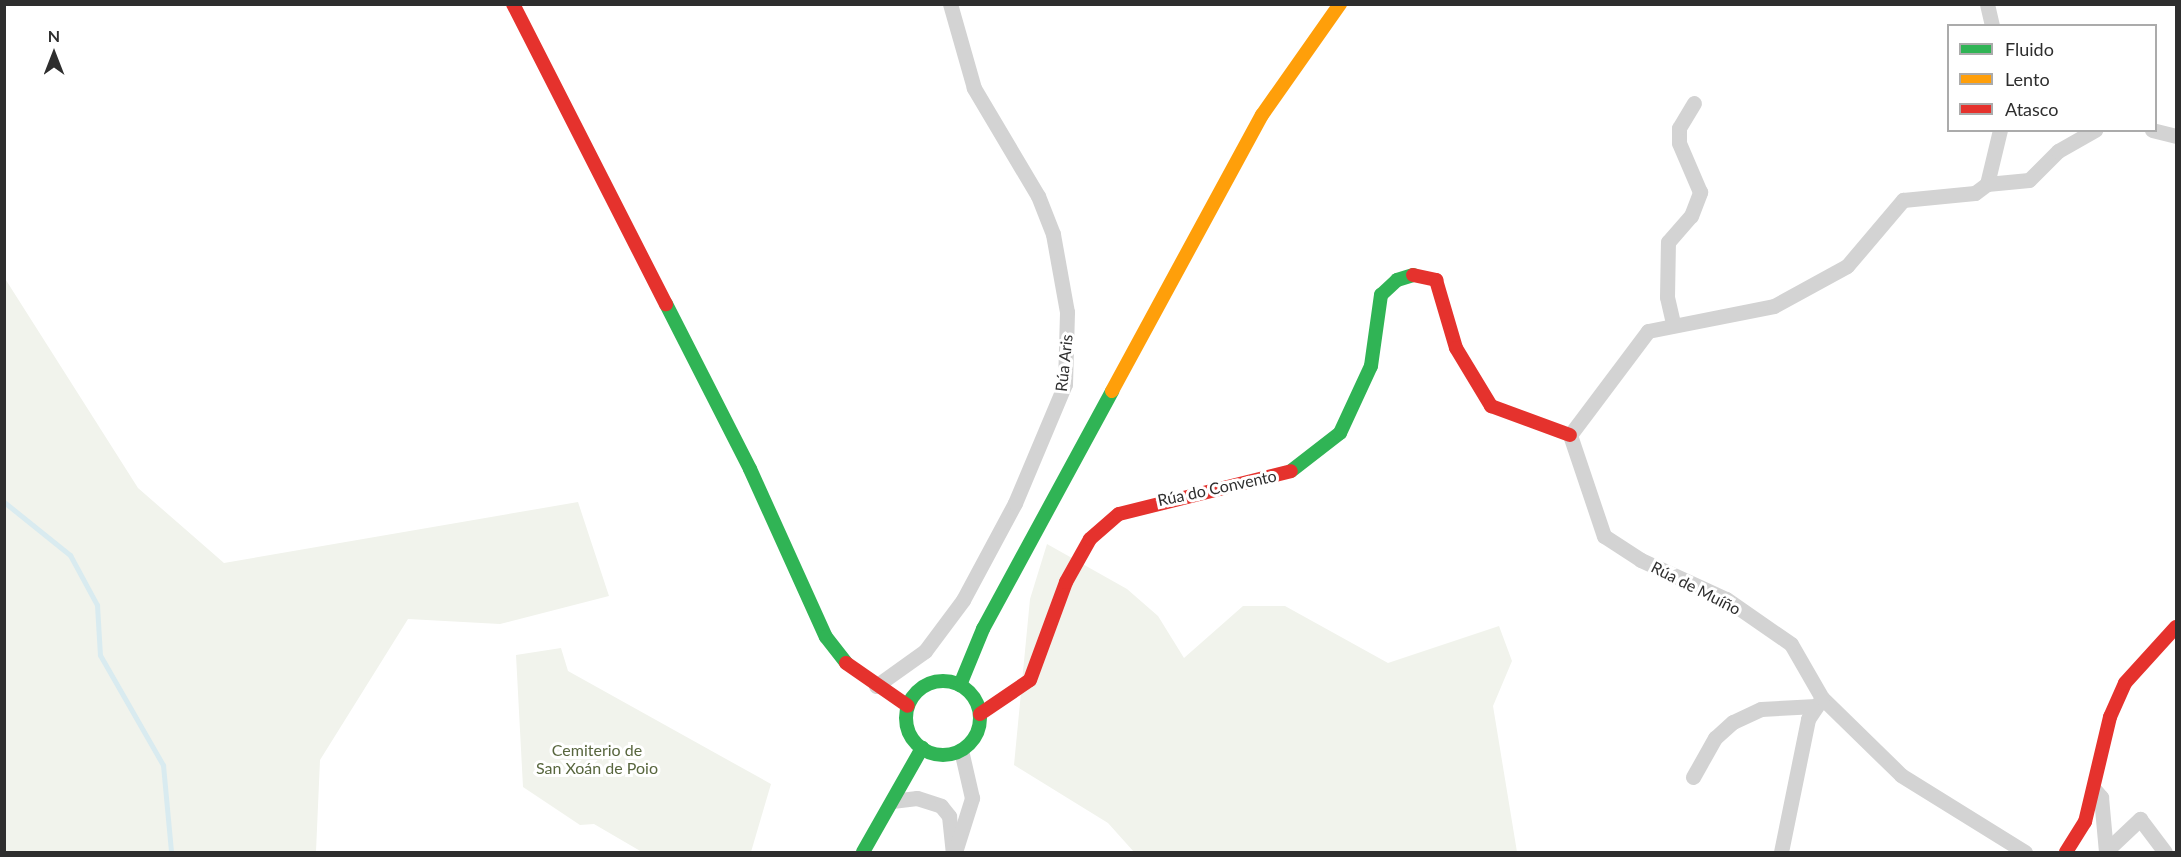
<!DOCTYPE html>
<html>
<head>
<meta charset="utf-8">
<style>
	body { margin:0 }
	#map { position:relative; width:2181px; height:857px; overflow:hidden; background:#fff; font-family:Lato,sans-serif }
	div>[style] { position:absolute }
	.green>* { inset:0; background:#f1f3ec }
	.stream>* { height:5px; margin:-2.5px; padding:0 2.5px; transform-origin:2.5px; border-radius:2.5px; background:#d9ebf0 }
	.street>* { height:15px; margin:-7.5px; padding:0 7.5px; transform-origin:7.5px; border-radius:7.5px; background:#d3d3d3 }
	.fast>* { height:14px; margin:-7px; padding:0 7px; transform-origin:7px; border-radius:7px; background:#30b455 }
	.fast>.ring { margin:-7px; padding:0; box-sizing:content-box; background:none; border:14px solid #30b455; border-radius:50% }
	.slow>* { height:14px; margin:-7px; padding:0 7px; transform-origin:7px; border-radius:7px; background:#ff9f0a }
	.jam>* { height:14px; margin:-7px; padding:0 7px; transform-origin:7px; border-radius:7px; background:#e5322d }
	span { translate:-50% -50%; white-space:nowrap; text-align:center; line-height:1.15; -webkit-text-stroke:6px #fff; paint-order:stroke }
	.street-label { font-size:16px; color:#2e2e2e }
	.park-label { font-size:16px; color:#58663e }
	.frame { position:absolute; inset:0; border:6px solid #2e2e2e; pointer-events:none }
	.legend { position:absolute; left:1947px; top:24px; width:210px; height:108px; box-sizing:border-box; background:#fff; border:2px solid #ababab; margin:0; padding:8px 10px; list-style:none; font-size:18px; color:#2e2e2e }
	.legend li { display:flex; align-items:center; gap:12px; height:30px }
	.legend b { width:30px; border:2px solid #ababab }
	.north { position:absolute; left:24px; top:24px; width:60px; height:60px; -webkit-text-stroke:4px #fff; paint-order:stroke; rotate:0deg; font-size:16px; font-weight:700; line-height:24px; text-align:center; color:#2e2e2e }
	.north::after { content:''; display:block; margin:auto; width:21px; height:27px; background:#2e2e2e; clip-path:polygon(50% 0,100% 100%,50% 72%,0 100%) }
</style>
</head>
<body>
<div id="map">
	<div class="green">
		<i style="clip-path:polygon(4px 277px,138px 488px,224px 563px,578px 502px,609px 596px,500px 624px,408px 619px,320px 760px,316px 852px,5px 852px)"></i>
		<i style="clip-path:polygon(1047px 544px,1127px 589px,1158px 616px,1184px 658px,1243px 606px,1285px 606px,1388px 663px,1499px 626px,1512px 661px,1493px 706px,1517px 852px,1134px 852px,1108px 823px,1014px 765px,1030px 599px)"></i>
		<i style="clip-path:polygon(561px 648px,568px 671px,771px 784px,751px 852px,642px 852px,594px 824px,580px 825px,523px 787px,516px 655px)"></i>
	</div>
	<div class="stream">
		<i style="left:4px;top:502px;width:85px;rotate:38.8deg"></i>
		<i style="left:70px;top:555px;width:57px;rotate:61.6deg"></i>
		<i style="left:97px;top:605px;width:50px;rotate:86.6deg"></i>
		<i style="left:100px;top:655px;width:127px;rotate:60.2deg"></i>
		<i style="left:163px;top:765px;width:87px;rotate:84.7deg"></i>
	</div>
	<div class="street">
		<i style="left:1987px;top:4px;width:23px;rotate:77deg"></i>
		<i style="left:2152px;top:130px;width:25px;rotate:14deg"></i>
		<i style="left:1987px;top:184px;width:56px;rotate:-76.5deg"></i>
		<i style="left:1673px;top:323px;width:27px;rotate:-103deg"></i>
		<i style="left:1667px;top:297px;width:55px;rotate:-89deg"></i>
		<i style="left:1668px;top:242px;width:35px;rotate:-49deg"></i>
		<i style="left:1691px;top:216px;width:26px;rotate:-69deg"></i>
		<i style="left:1700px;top:192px;width:53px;rotate:-113.2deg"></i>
		<i style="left:1679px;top:143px;width:15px;rotate:-90deg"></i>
		<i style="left:1679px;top:128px;width:29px;rotate:-59deg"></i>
		<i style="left:876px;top:686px;width:60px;rotate:-35.5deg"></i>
		<i style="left:925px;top:651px;width:64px;rotate:-53.3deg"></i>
		<i style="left:963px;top:600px;width:110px;rotate:-61.8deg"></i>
		<i style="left:1015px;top:503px;width:129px;rotate:-67.2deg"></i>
		<i style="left:1065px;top:384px;width:72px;rotate:-88.4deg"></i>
		<i style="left:1067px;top:312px;width:79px;rotate:-100.2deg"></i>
		<i style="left:1053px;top:234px;width:41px;rotate:-111.5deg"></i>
		<i style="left:1038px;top:196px;width:126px;rotate:-120.7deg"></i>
		<i style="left:974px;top:88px;width:87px;rotate:-105.9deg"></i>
		<i style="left:1693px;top:777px;width:45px;rotate:-60.6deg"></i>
		<i style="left:1715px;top:738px;width:24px;rotate:-42deg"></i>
		<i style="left:1733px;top:722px;width:31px;rotate:-25deg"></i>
		<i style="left:1761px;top:709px;width:55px;rotate:-3.1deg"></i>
		<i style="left:2094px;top:789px;width:11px;rotate:49deg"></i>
		<i style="left:2101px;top:797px;width:55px;rotate:84.8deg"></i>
		<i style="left:892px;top:801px;width:25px;rotate:-7deg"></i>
		<i style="left:917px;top:798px;width:25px;rotate:18deg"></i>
		<i style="left:941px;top:806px;width:13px;rotate:51deg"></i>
		<i style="left:949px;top:816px;width:36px;rotate:84deg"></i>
		<i style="left:2106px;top:851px;width:47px;rotate:-43.3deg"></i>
		<i style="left:2140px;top:819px;width:41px;rotate:52.9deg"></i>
		<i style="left:955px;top:852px;width:57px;rotate:-72.5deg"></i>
		<i style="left:972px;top:798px;width:49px;rotate:-102.9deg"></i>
		<i style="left:1781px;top:852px;width:136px;rotate:-78.5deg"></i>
		<i style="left:1808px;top:719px;width:25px;rotate:-56deg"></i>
		<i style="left:2025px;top:852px;width:146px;rotate:-148.2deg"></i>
		<i style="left:1901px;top:775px;width:110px;rotate:-135.7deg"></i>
		<i style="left:1822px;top:698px;width:62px;rotate:-119.9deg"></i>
		<i style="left:1791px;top:644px;width:79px;rotate:-145.3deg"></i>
		<i style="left:1726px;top:599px;width:94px;rotate:-155.4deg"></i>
		<i style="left:1641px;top:560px;width:44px;rotate:-147deg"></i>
		<i style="left:1604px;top:536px;width:107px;rotate:-108.6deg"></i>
		<i style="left:1570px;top:435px;width:130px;rotate:-53.1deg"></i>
		<i style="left:1648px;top:331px;width:128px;rotate:-11.2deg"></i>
		<i style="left:1774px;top:306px;width:83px;rotate:-28.7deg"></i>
		<i style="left:1847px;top:266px;width:87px;rotate:-49.7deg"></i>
		<i style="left:1903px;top:200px;width:72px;rotate:-5.6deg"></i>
		<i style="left:1975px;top:193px;width:15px;rotate:-37deg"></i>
		<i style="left:1987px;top:184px;width:42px;rotate:-5.4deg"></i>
		<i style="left:2029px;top:180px;width:41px;rotate:-45deg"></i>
		<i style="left:2058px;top:151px;width:43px;rotate:-29.6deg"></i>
	</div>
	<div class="fast">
		<i style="left:666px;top:304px;width:185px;rotate:63deg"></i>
		<i style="left:750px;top:469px;width:184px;rotate:65.7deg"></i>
		<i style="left:826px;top:637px;width:33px;rotate:52deg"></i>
		<i style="left:1291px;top:471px;width:62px;rotate:-37.8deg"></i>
		<i style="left:1340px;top:433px;width:74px;rotate:-65.2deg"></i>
		<i style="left:1371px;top:366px;width:72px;rotate:-82deg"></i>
		<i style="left:1381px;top:295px;width:22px;rotate:-43deg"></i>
		<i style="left:1397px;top:280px;width:17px;rotate:-17deg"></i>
		<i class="ring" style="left:906px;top:681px;width:60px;height:60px"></i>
		<i style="left:960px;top:685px;width:61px;rotate:-67.7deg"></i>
		<i style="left:983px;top:629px;width:271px;rotate:-61.5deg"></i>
		<i style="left:863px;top:852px;width:120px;rotate:-60.4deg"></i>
	</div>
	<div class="slow">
		<i style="left:1112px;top:391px;width:314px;rotate:-61.5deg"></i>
		<i style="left:1262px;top:115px;width:136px;rotate:-54.9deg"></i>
	</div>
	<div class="jam">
		<i style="left:513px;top:4px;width:337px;rotate:63deg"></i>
		<i style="left:1413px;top:275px;width:24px;rotate:12deg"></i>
		<i style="left:1436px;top:280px;width:71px;rotate:73.6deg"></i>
		<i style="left:1456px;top:348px;width:68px;rotate:58.9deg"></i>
		<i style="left:1491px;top:406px;width:84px;rotate:20.2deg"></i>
		<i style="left:846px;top:663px;width:75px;rotate:34.7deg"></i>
		<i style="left:980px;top:714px;width:60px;rotate:-34.2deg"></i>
		<i style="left:1030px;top:680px;width:104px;rotate:-69.8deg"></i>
		<i style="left:1066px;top:582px;width:49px;rotate:-60.8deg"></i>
		<i style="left:1090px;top:539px;width:38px;rotate:-41deg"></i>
		<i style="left:1119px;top:514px;width:177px;rotate:-14deg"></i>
		<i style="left:2066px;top:852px;width:36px;rotate:-58deg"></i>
		<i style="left:2085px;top:822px;width:108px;rotate:-76.6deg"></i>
		<i style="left:2110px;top:717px;width:37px;rotate:-66deg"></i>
		<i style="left:2125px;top:683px;width:76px;rotate:-47.7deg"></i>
	</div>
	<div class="street-label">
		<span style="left:1064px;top:363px;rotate:-84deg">Rúa Aris</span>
		<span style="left:1217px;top:488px;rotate:-12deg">Rúa do Convento</span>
		<span style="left:1696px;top:588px;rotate:27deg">Rúa de Muíño</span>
	</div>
	<div class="park-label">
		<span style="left:597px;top:759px">Cemiterio de<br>San Xoán de Poio</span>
	</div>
	<div class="frame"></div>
	<ul class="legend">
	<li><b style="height:8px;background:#30b455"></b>Fluido</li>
	<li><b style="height:8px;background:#ff9f0a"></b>Lento</li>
	<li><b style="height:8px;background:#e5322d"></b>Atasco</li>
	</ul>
	<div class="north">N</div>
</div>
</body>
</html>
